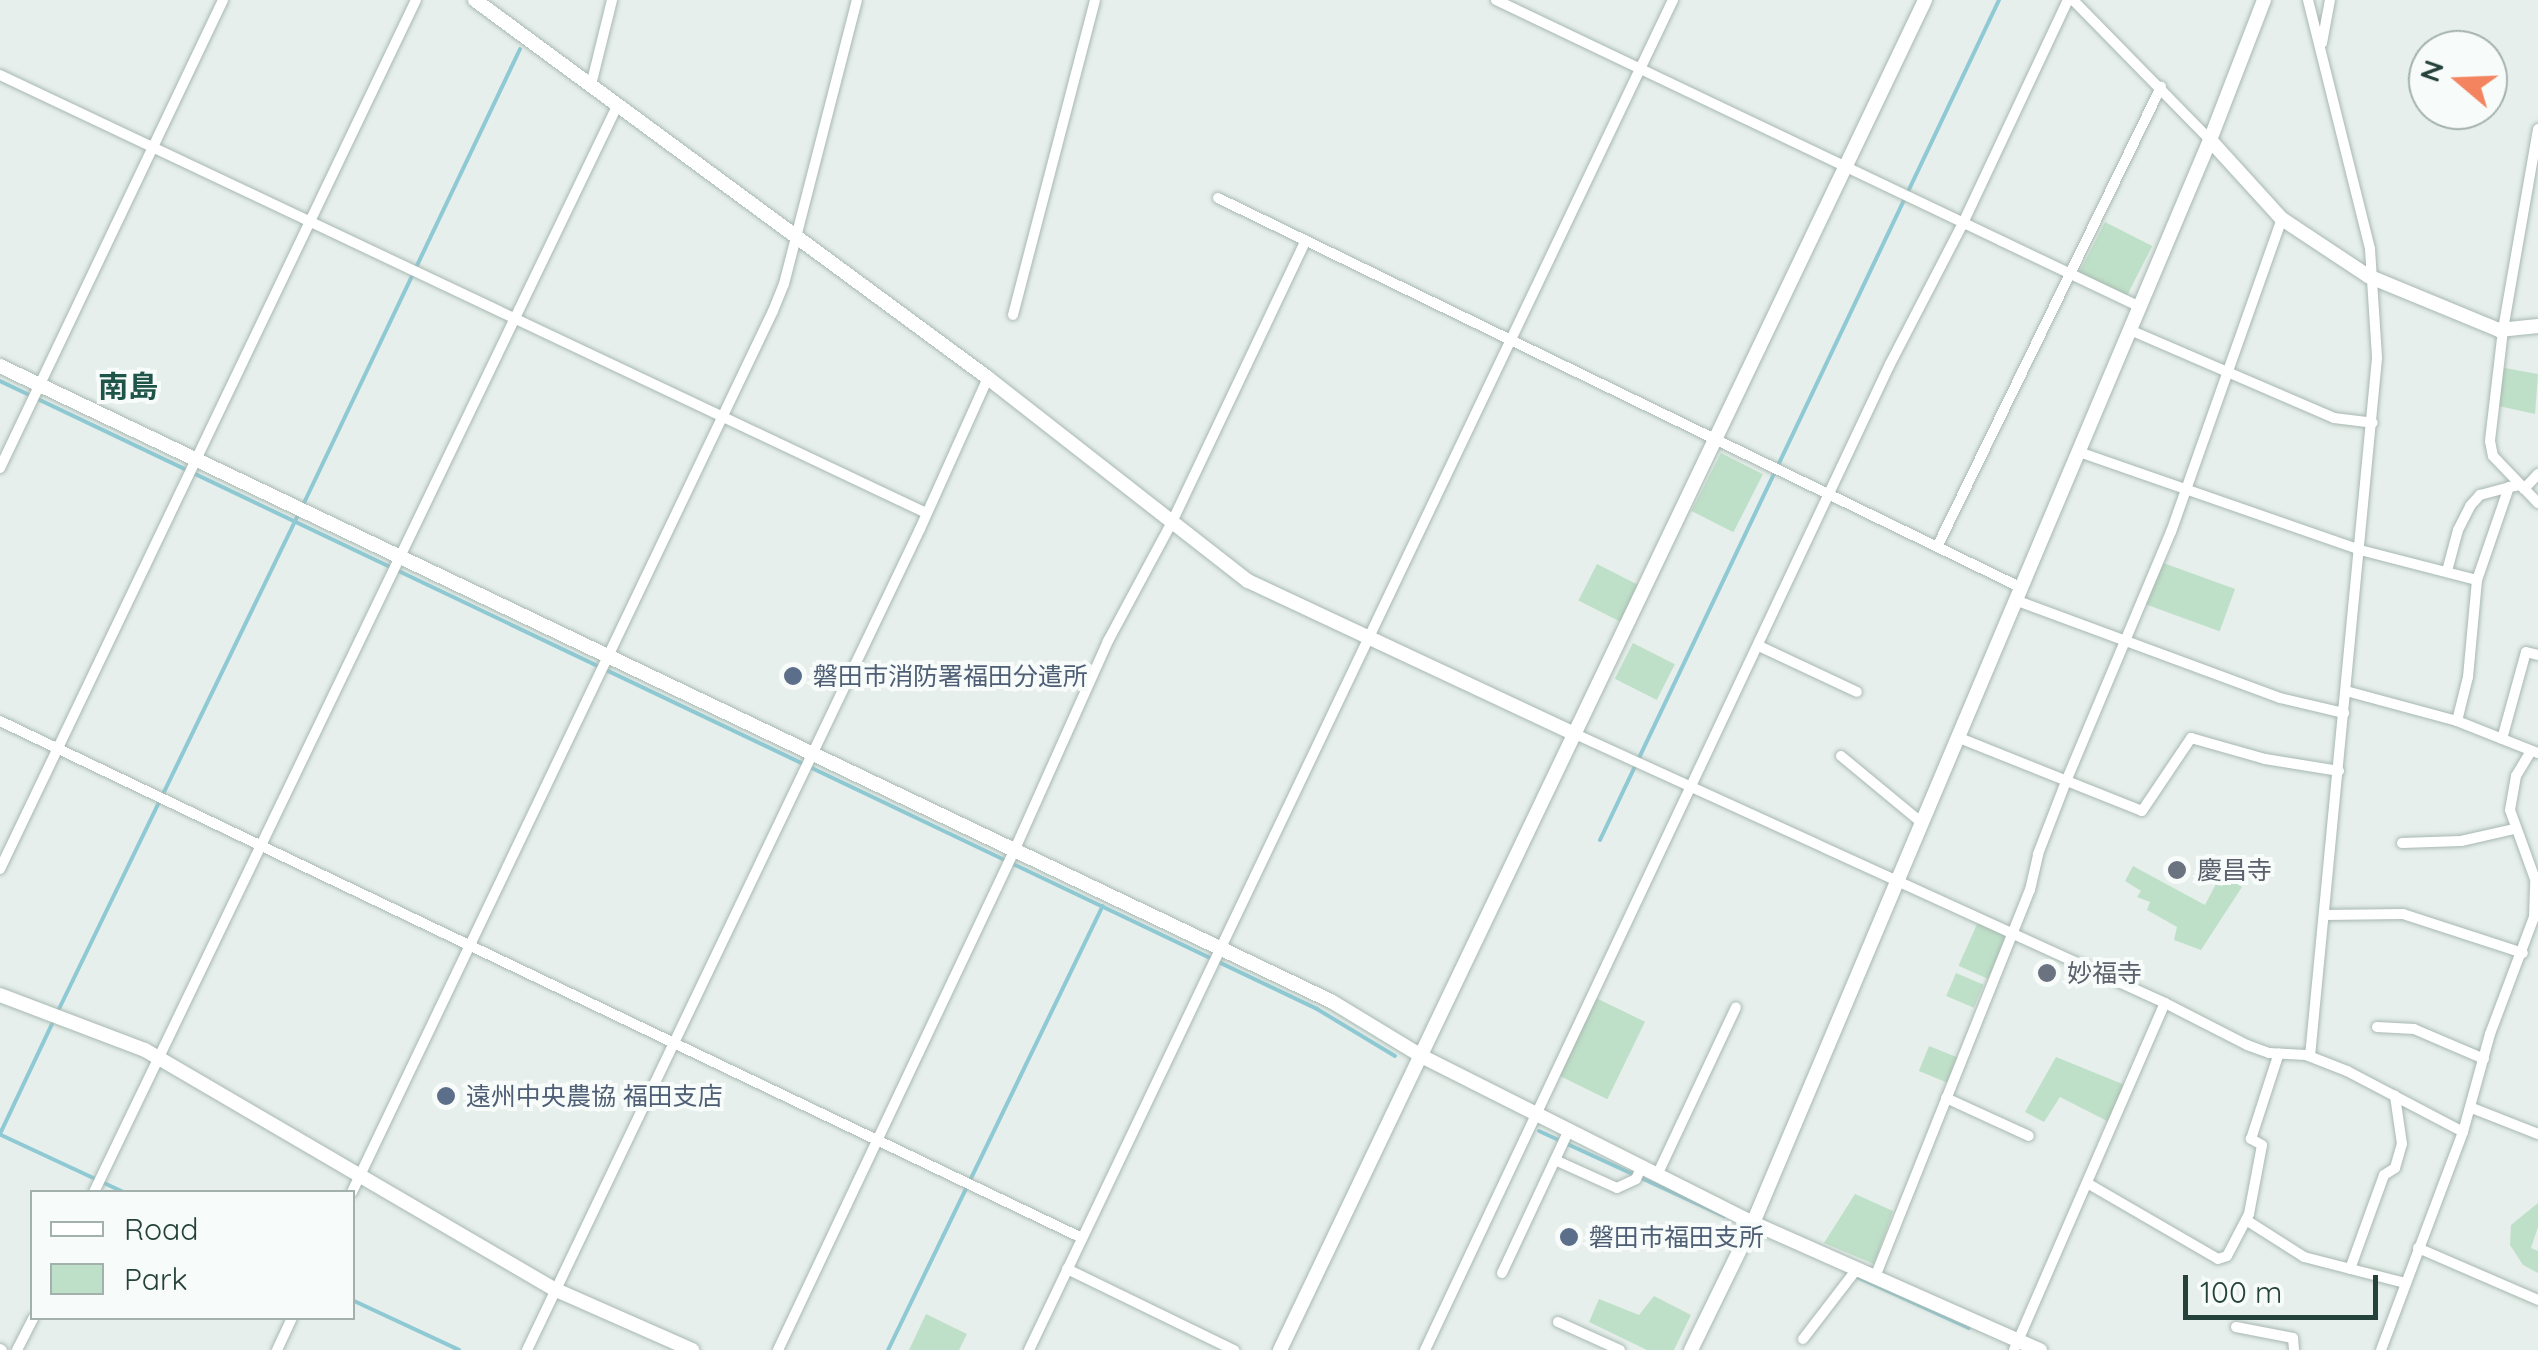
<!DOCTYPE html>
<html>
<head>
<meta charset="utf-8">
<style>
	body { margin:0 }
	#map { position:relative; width:2538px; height:1350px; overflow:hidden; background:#e6efeb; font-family:Quicksand,"Noto Sans JP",sans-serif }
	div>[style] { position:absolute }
	.green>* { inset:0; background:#bfe0c8; transform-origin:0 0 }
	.stream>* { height:4px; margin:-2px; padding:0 2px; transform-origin:2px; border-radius:2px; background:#8ec9d4 }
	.roads { filter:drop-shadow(0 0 2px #a8b8b2) drop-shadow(0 0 2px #a8b8b2) }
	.street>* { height:10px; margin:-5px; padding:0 5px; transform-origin:5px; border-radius:5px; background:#fff }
	.secondary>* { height:14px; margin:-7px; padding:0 7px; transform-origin:7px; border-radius:7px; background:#fff }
	.dots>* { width:28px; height:28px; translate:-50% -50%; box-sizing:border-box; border:5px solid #f7fbf9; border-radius:50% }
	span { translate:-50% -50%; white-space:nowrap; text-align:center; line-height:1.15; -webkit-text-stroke:8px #f7fbf9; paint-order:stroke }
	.service-label { font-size:25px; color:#4e5e75 }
	.left { translate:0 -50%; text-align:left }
	.worship-label { font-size:25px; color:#5b616d }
	.quarter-label { font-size:30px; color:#1f5548; font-weight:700 }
	.legend { position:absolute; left:30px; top:1190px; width:325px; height:130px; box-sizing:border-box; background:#f7fbf9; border:2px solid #a3b1ad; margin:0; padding:12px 18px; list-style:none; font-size:30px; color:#24423a }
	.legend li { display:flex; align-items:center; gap:20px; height:50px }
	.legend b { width:50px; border:2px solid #a3b1ad }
	.north { position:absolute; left:2408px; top:30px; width:100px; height:100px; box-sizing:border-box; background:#f7fbf9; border:2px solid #a3b1ad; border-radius:50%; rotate:289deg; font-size:28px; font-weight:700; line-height:40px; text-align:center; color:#24423a }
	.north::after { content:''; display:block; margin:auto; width:35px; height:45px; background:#f4845f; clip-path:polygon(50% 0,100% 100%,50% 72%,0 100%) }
	.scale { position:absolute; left:2183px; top:1275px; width:195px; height:45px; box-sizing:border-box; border:5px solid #24423a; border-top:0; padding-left:12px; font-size:30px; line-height:35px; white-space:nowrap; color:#24423a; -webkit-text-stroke:8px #f7fbf9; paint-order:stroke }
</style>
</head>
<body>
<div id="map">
	<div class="green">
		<i style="left:2105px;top:222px;width:53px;height:62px;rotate:27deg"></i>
		<i style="clip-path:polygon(2499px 367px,2538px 374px,2535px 414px,2494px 405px)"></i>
		<i style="left:1721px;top:453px;width:47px;height:65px;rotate:27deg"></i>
		<i style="left:2158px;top:561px;width:82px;height:45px;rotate:20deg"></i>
		<i style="left:1597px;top:564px;width:47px;height:41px;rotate:27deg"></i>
		<i style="left:1633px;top:643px;width:47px;height:40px;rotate:27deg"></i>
		<i style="clip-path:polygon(2133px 866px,2205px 905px,2221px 874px,2242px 887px,2201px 950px,2174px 940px,2177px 927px,2147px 910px,2150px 902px,2137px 897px,2141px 891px,2125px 881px)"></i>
		<i style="left:1978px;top:922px;width:32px;height:48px;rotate:24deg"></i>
		<i style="left:1956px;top:973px;width:30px;height:25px;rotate:23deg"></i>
		<i style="left:1592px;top:996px;width:59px;height:86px;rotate:26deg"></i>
		<i style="left:1929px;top:1046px;width:31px;height:27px;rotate:22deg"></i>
		<i style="clip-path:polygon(2056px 1057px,2125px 1085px,2109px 1122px,2060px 1097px,2044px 1122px,2025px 1112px)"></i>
		<i style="clip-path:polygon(1855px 1194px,1893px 1211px,1874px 1264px,1824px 1243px)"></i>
		<i style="clip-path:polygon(2538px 1203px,2538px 1227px,2531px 1248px,2538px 1251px,2538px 1273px,2523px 1265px,2510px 1245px,2511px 1225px)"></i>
		<i style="clip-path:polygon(1654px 1296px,1691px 1315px,1674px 1350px,1647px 1350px,1589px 1322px,1599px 1299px,1639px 1315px)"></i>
		<i style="clip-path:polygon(926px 1314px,967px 1334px,959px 1350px,909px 1350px)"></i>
	</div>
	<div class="stream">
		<i style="left:0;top:381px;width:1459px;rotate:25.49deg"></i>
		<i style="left:1317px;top:1009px;width:91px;rotate:31.1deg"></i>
		<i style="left:303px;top:505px;width:505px;rotate:-64.55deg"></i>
		<i style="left:1600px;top:840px;width:930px;rotate:-64.59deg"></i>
		<i style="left:57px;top:1013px;width:555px;rotate:-64.17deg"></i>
		<i style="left:1539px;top:1131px;width:204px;rotate:24.7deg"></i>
		<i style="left:0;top:1134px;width:124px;rotate:-64.7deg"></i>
		<i style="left:1px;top:1135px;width:135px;rotate:25deg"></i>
		<i style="left:1855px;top:1276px;width:125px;rotate:24.5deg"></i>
		<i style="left:352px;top:1300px;width:118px;rotate:25deg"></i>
		<i style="left:888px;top:1350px;width:493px;rotate:-64.2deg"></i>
	</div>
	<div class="roads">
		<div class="street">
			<i style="left:1496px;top:0;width:713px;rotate:25.49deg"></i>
			<i style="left:2073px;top:0;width:196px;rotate:45.6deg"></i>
			<i style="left:2308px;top:0;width:257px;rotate:76deg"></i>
			<i style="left:2370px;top:249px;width:109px;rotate:86.3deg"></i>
			<i style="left:2377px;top:358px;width:701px;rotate:95.48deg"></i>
			<i style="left:2322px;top:43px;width:44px;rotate:-79.5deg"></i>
			<i style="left:0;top:75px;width:1024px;rotate:25.31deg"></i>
			<i style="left:591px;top:85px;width:88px;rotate:-76.1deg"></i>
			<i style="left:2538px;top:129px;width:204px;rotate:99.9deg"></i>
			<i style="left:2503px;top:330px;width:112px;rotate:96.7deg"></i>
			<i style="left:2490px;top:441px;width:15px;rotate:79deg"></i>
			<i style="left:2493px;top:456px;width:65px;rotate:46.2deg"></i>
			<i style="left:1218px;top:198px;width:891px;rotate:25.88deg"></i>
			<i style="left:1013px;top:315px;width:325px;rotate:-75.4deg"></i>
			<i style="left:2130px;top:330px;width:222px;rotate:23.3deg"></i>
			<i style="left:2334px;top:418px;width:39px;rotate:7deg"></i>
			<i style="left:2079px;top:452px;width:298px;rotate:19.2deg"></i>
			<i style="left:2360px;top:550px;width:121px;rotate:14.4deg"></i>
			<i style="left:0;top:468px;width:518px;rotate:-64.52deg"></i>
			<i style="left:2524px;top:489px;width:21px;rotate:-47deg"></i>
			<i style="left:1937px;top:547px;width:512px;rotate:-64.04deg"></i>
			<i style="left:2447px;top:571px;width:42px;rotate:-75deg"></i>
			<i style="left:2458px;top:530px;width:27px;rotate:-63deg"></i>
			<i style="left:2470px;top:506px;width:15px;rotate:-48deg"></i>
			<i style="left:2480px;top:495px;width:30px;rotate:-15deg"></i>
			<i style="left:2015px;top:600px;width:283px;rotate:20.3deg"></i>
			<i style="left:2280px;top:698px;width:66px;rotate:13.2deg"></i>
			<i style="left:1759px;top:646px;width:108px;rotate:25.1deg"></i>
			<i style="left:2346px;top:691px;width:115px;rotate:15.1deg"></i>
			<i style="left:2457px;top:721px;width:87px;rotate:21.6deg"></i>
			<i style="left:0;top:721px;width:1199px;rotate:25.54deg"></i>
			<i style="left:2457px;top:721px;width:45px;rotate:-76deg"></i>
			<i style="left:2468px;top:677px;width:97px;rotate:-84.7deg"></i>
			<i style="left:2477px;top:580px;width:98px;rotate:-71deg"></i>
			<i style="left:2509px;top:487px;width:12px;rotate:-9deg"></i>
			<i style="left:1573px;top:733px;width:651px;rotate:24.52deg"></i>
			<i style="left:2165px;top:1003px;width:92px;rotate:27.1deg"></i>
			<i style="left:2247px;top:1045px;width:23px;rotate:20deg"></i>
			<i style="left:2269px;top:1053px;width:37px;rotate:3deg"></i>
			<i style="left:2306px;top:1055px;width:44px;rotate:21.3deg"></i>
			<i style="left:2347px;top:1071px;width:131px;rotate:27.7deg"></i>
			<i style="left:2463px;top:1132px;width:233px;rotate:110.6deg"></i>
			<i style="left:1957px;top:737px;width:199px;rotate:21.8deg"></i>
			<i style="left:2142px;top:811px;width:88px;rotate:-56.1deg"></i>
			<i style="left:2191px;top:738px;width:77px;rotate:15.8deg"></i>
			<i style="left:2265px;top:759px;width:75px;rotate:9.2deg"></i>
			<i style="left:2502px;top:739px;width:90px;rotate:-74.6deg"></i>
			<i style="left:2526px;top:652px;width:12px;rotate:14deg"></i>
			<i style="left:1841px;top:756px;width:105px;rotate:39.6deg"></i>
			<i style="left:2402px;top:843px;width:59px;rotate:-1.9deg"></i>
			<i style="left:2461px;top:841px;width:54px;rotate:-12.8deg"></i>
			<i style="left:0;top:869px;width:963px;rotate:-64.42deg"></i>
			<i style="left:2324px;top:915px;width:79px;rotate:-0.7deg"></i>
			<i style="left:2403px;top:914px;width:126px;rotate:18deg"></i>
			<i style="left:2377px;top:1027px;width:37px;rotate:3deg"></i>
			<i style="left:2414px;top:1029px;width:76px;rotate:23.2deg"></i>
			<i style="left:1946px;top:1098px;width:91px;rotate:24.6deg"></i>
			<i style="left:2472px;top:1108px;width:71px;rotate:21.5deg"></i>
			<i style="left:2463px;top:1132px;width:102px;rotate:-74.6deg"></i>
			<i style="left:2490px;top:1034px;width:125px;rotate:-69.4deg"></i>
			<i style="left:2534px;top:917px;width:38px;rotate:-88deg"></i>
			<i style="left:2535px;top:879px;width:73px;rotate:-109.9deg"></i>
			<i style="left:2510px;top:810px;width:35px;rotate:-80deg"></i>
			<i style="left:2516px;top:776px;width:29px;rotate:-59deg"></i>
			<i style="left:1555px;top:1160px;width:68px;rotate:24.3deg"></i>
			<i style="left:1617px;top:1188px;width:21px;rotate:-25deg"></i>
			<i style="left:1636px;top:1179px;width:14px;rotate:-65deg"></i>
			<i style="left:1658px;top:1173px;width:183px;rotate:-64.8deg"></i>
			<i style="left:2087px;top:1183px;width:151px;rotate:30.1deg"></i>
			<i style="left:2218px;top:1259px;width:9px;rotate:-18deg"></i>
			<i style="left:2227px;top:1256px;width:47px;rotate:-62.4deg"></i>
			<i style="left:2249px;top:1214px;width:70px;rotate:-79.3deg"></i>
			<i style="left:2262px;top:1145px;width:13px;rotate:-151deg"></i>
			<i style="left:2251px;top:1139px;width:90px;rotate:-72deg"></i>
			<i style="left:94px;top:1192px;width:1208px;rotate:-64.28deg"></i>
			<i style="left:352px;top:1192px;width:976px;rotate:-64.46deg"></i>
			<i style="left:773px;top:311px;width:29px;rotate:-68deg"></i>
			<i style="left:784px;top:284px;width:293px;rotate:-75.6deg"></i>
			<i style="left:2246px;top:1220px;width:69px;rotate:32.5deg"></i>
			<i style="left:2304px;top:1257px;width:104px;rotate:14.4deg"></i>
			<i style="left:2418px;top:1248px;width:131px;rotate:23.4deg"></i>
			<i style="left:1067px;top:1269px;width:186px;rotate:25.9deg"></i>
			<i style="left:2350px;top:1269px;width:100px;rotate:-70.1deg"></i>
			<i style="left:2384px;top:1175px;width:13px;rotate:-32deg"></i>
			<i style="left:2395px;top:1168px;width:25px;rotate:-74deg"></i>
			<i style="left:2402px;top:1144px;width:49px;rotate:-98.3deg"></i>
			<i style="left:1502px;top:1273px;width:158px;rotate:-64.9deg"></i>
			<i style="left:1875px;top:1277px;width:417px;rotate:-68.2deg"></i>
			<i style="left:2030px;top:890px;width:37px;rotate:-77deg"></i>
			<i style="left:2038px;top:854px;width:80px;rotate:-68.9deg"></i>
			<i style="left:2067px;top:779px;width:268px;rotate:-67.2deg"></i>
			<i style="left:2171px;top:532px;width:332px;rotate:-70.5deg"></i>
			<i style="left:1558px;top:1322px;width:68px;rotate:24.3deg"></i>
			<i style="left:2236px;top:1327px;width:58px;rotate:10.9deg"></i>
			<i style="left:2293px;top:1338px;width:12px;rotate:85deg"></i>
			<i style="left:1803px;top:1339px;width:88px;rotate:-52.4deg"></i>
			<i style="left:0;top:1349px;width:2px;rotate:27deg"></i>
			<i style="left:17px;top:1350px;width:36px;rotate:-63deg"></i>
			<i style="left:277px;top:1350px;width:35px;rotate:-65deg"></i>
			<i style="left:527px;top:1350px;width:910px;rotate:-64.42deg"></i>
			<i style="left:920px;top:529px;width:166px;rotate:-65.8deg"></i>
			<i style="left:778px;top:1350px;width:554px;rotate:-64.68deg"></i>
			<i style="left:1015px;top:849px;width:228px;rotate:-65.9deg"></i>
			<i style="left:1108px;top:641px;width:135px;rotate:-61.7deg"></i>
			<i style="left:1172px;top:522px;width:312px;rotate:-64.6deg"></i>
			<i style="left:1029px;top:1350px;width:1496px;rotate:-64.5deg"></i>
			<i style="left:1425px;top:1350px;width:1090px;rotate:-64.75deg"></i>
			<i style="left:1890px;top:364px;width:159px;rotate:-62.6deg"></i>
			<i style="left:1963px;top:223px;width:246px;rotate:-64.8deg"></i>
			<i style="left:2014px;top:1350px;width:378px;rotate:-66.5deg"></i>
		</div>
		<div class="secondary">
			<i style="left:475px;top:0;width:637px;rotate:36.38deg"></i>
			<i style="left:988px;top:378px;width:330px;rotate:38deg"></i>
			<i style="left:1248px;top:581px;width:359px;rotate:25.1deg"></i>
			<i style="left:2210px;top:140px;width:107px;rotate:47.7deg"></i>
			<i style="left:2282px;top:219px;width:103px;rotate:33.5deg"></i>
			<i style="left:2368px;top:276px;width:142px;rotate:22.4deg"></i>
			<i style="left:2499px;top:330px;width:39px;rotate:-6deg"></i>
			<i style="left:0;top:366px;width:1475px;rotate:25.51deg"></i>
			<i style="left:1331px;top:1001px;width:108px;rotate:31.3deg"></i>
			<i style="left:1423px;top:1057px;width:369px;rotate:26.7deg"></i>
			<i style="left:1753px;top:1223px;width:314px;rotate:23.9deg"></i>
			<i style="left:0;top:995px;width:155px;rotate:20.8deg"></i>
			<i style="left:145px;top:1050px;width:476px;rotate:30.3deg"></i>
			<i style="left:556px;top:1290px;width:149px;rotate:23.8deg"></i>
			<i style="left:1280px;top:1350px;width:1496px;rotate:-64.46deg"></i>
			<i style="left:1691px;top:1350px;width:141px;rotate:-64deg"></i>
			<i style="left:1753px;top:1223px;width:1175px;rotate:-67.12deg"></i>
			<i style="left:2210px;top:140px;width:150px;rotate:-68.9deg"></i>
		</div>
	</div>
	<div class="dots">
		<i style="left:793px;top:676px;background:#5c6f8a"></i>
		<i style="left:2177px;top:870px;background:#6b7280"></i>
		<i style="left:2047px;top:973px;background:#6b7280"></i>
		<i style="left:446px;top:1096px;background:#5c6f8a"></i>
		<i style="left:1569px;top:1237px;background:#5c6f8a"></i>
	</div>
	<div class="service-label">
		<span class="left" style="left:813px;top:676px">磐田市消防署福田分遣所</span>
		<span class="left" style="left:466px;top:1096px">遠州中央農協 福田支店</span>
		<span class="left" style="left:1589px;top:1237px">磐田市福田支所</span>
	</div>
	<div class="worship-label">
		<span class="left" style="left:2197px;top:870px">慶昌寺</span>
		<span class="left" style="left:2067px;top:973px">妙福寺</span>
	</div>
	<div class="quarter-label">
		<span style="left:128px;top:386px">南島</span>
	</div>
	<ul class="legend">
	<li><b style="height:12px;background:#fff"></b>Road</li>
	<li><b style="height:28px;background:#bfe0c8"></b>Park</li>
	</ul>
	<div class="north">N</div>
	<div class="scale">100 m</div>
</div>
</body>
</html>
